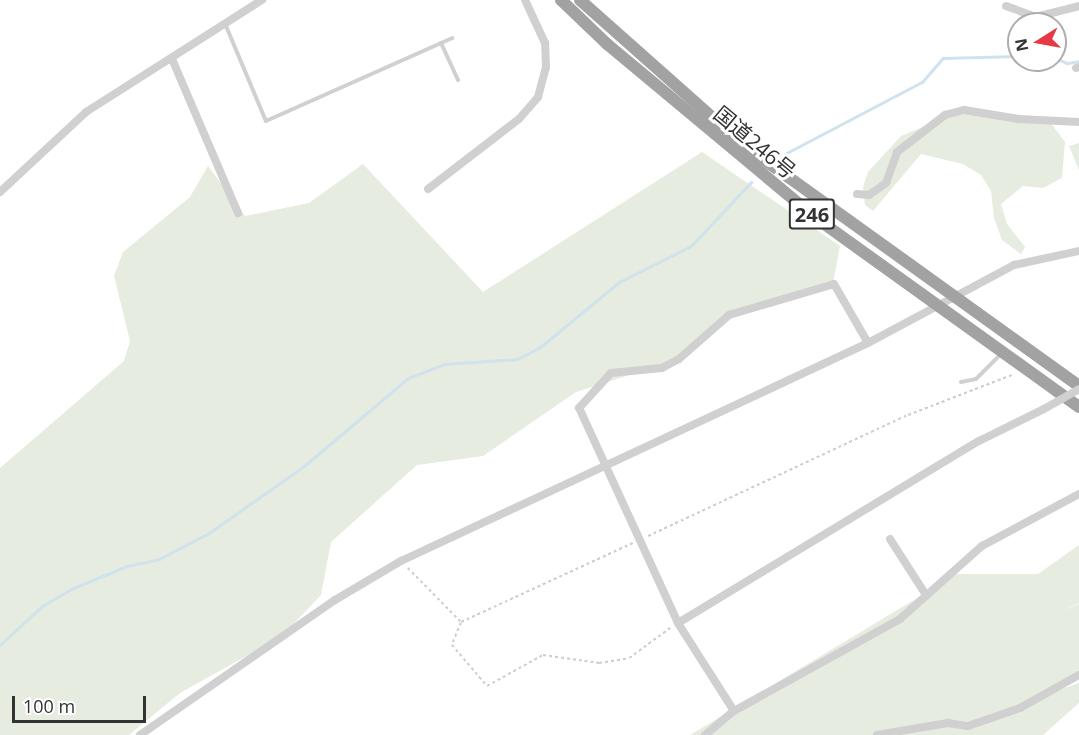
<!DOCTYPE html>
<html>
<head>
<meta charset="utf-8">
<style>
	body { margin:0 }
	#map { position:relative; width:1079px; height:735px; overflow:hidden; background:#fff; font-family:"Open Sans","Noto Sans JP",sans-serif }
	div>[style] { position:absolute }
	.green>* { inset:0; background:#e6ecdf }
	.stream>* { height:3px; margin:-1.5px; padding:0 1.5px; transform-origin:1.5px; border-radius:1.5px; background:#cfe2ee }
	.path>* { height:1.5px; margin-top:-0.75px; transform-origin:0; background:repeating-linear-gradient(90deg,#cdcdcd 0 3px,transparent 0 6px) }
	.service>* { height:4px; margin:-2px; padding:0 2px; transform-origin:2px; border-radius:2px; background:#d0d0d0 }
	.minor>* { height:8px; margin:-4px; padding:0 4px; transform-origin:4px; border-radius:4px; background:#d0d0d0 }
	.trunk>* { height:12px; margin:-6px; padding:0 6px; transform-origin:6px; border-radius:6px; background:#a2a2a2 }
	.minor-bridge>* { height:8px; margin:-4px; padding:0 4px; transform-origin:4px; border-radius:4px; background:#d0d0d0 }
	span { translate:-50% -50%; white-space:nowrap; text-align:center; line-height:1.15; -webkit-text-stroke:6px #fff; paint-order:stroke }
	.shield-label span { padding:2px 4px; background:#fff; border:2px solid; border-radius:4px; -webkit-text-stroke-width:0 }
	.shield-label { font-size:20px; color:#333; font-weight:700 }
	.street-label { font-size:21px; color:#333 }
	.north { position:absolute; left:1007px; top:12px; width:60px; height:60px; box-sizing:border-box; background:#fff; border:2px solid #adadad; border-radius:50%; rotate:259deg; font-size:16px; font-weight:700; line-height:24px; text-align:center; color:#333 }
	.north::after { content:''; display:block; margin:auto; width:21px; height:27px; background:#e63946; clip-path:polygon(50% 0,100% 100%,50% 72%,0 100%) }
	.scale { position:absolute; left:12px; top:696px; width:134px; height:27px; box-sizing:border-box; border:3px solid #333; border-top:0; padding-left:8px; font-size:18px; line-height:21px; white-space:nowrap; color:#333; -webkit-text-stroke:4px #fff; paint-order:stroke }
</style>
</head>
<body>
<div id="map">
	<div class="green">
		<i style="clip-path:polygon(964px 110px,1050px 122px,1065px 142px,1062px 178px,1043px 188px,1023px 186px,1001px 204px,1007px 224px,1025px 247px,1021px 254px,1002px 240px,994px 218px,991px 191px,981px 175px,963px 164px,921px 154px,873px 211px,865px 205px,863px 187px,868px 172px,901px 136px)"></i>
		<i style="clip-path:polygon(1079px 143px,1079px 170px,1069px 146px)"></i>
		<i style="clip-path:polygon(702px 152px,840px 246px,833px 283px,737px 311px,667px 363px,576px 392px,483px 456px,417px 465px,331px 542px,321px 595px,281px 637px,180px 693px,129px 735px,0 735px,0 468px,124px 361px,130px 341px,114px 276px,123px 252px,190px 197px,208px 166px,245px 216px,309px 203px,363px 164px,483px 292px)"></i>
		<i style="clip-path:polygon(1079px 545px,1079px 603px,1061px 611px,1079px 604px,1079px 676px,1053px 692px,1079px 683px,1079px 703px,1043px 735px,690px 735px,957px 574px,1038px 574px)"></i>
	</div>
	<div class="stream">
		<i style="left:1055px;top:58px;width:13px;rotate:23deg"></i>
		<i style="left:1067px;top:63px;width:12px;rotate:-9deg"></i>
		<i style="left:777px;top:158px;width:164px;rotate:-27.7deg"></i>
		<i style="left:922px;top:82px;width:32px;rotate:-49deg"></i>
		<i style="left:943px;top:58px;width:76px;rotate:-1.5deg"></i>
		<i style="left:0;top:645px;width:57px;rotate:-42.9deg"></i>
		<i style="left:42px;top:606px;width:36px;rotate:-30deg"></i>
		<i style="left:73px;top:588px;width:58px;rotate:-22.2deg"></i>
		<i style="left:127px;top:566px;width:33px;rotate:-12deg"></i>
		<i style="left:159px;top:559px;width:56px;rotate:-27.5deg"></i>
		<i style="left:209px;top:533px;width:116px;rotate:-35.2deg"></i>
		<i style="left:304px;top:466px;width:136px;rotate:-40.2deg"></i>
		<i style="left:408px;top:378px;width:40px;rotate:-21deg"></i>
		<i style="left:445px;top:364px;width:72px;rotate:-4deg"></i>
		<i style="left:517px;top:359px;width:25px;rotate:-27deg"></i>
		<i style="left:539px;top:348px;width:104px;rotate:-39.5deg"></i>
		<i style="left:619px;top:282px;width:80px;rotate:-26.6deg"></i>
		<i style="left:691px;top:246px;width:88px;rotate:-46.8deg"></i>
	</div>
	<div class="path">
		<i style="left:648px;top:536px;width:287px;rotate:-25deg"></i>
		<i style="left:908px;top:415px;width:114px;rotate:-21.1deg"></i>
		<i style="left:408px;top:568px;width:76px;rotate:45.5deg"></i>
		<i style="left:461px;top:622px;width:189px;rotate:-24.7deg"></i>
		<i style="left:461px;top:623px;width:24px;rotate:112deg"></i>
		<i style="left:452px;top:645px;width:54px;rotate:49.5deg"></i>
		<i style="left:487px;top:686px;width:64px;rotate:-29deg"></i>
		<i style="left:543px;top:655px;width:57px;rotate:8.1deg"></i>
		<i style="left:599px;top:663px;width:30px;rotate:-9deg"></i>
		<i style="left:629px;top:658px;width:51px;rotate:-36.2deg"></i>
	</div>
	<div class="service">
		<i style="left:226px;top:26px;width:103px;rotate:67.2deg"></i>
		<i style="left:266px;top:121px;width:204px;rotate:-24deg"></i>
		<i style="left:441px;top:43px;width:41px;rotate:65.3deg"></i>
		<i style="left:961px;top:382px;width:15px;rotate:-11deg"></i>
		<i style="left:976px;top:379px;width:34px;rotate:-45deg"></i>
	</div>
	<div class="minor">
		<i style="left:1006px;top:6px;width:32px;rotate:20deg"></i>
		<i style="left:1036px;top:17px;width:44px;rotate:-14.3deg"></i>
		<i style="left:172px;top:59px;width:168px;rotate:66.8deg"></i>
		<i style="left:1076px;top:68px;width:3px;rotate:-18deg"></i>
		<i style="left:428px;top:189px;width:115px;rotate:-37.6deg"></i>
		<i style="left:519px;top:119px;width:29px;rotate:-49deg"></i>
		<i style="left:538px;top:97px;width:30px;rotate:-75deg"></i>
		<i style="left:546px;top:68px;width:25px;rotate:-92deg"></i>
		<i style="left:545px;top:43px;width:47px;rotate:-114.9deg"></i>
		<i style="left:0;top:192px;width:117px;rotate:-42.9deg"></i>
		<i style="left:86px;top:112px;width:209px;rotate:-32.5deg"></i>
		<i style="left:857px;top:194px;width:12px;rotate:5deg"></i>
		<i style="left:869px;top:195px;width:21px;rotate:-35deg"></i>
		<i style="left:886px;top:183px;width:33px;rotate:-70deg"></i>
		<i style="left:897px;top:152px;width:61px;rotate:-37.6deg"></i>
		<i style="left:945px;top:115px;width:20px;rotate:-15deg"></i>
		<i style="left:964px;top:110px;width:56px;rotate:9.3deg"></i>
		<i style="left:1019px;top:119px;width:60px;rotate:2.9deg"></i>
		<i style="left:890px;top:539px;width:67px;rotate:57.3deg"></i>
		<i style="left:678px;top:623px;width:352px;rotate:-31.2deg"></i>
		<i style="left:979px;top:441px;width:72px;rotate:-26.2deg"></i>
		<i style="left:734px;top:711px;width:190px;rotate:-29deg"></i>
		<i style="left:900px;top:619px;width:110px;rotate:-41.7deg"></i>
		<i style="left:982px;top:546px;width:110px;rotate:-28.2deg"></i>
		<i style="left:140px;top:735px;width:237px;rotate:-34.7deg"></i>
		<i style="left:335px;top:600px;width:77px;rotate:-30.6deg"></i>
		<i style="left:401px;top:561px;width:515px;rotate:-25.02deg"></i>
		<i style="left:868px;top:343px;width:166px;rotate:-28.1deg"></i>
		<i style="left:1014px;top:265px;width:66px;rotate:-12.2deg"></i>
		<i style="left:705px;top:735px;width:38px;rotate:-40deg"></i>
		<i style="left:734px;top:711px;width:104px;rotate:-122.5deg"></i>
		<i style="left:678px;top:623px;width:237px;rotate:-114.7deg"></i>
		<i style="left:579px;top:408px;width:47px;rotate:-47.6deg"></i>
		<i style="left:611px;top:373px;width:51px;rotate:-5.6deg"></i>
		<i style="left:662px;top:368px;width:19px;rotate:-28deg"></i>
		<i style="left:679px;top:359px;width:67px;rotate:-41.3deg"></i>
		<i style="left:729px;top:315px;width:109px;rotate:-16.4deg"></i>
		<i style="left:834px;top:284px;width:68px;rotate:60deg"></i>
		<i style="left:877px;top:735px;width:72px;rotate:-9.6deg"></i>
		<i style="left:948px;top:723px;width:20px;rotate:9deg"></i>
		<i style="left:968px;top:726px;width:55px;rotate:-19.1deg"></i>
		<i style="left:1020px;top:708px;width:68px;rotate:-29.2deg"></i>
	</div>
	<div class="trunk">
		<i style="left:561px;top:0;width:64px;rotate:43.7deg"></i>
		<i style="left:607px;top:44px;width:272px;rotate:39.8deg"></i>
		<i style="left:816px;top:218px;width:324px;rotate:35.7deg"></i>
		<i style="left:580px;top:0;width:215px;rotate:41.6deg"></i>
		<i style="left:741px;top:143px;width:416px;rotate:35.7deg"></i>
	</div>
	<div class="minor-bridge">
		<i style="left:1044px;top:409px;width:40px;rotate:-29.7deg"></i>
	</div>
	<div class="shield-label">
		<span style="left:812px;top:214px">246</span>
	</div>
	<div class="street-label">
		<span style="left:755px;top:142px;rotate:40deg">国道246号</span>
	</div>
	<div class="north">N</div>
	<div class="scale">100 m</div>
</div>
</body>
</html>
